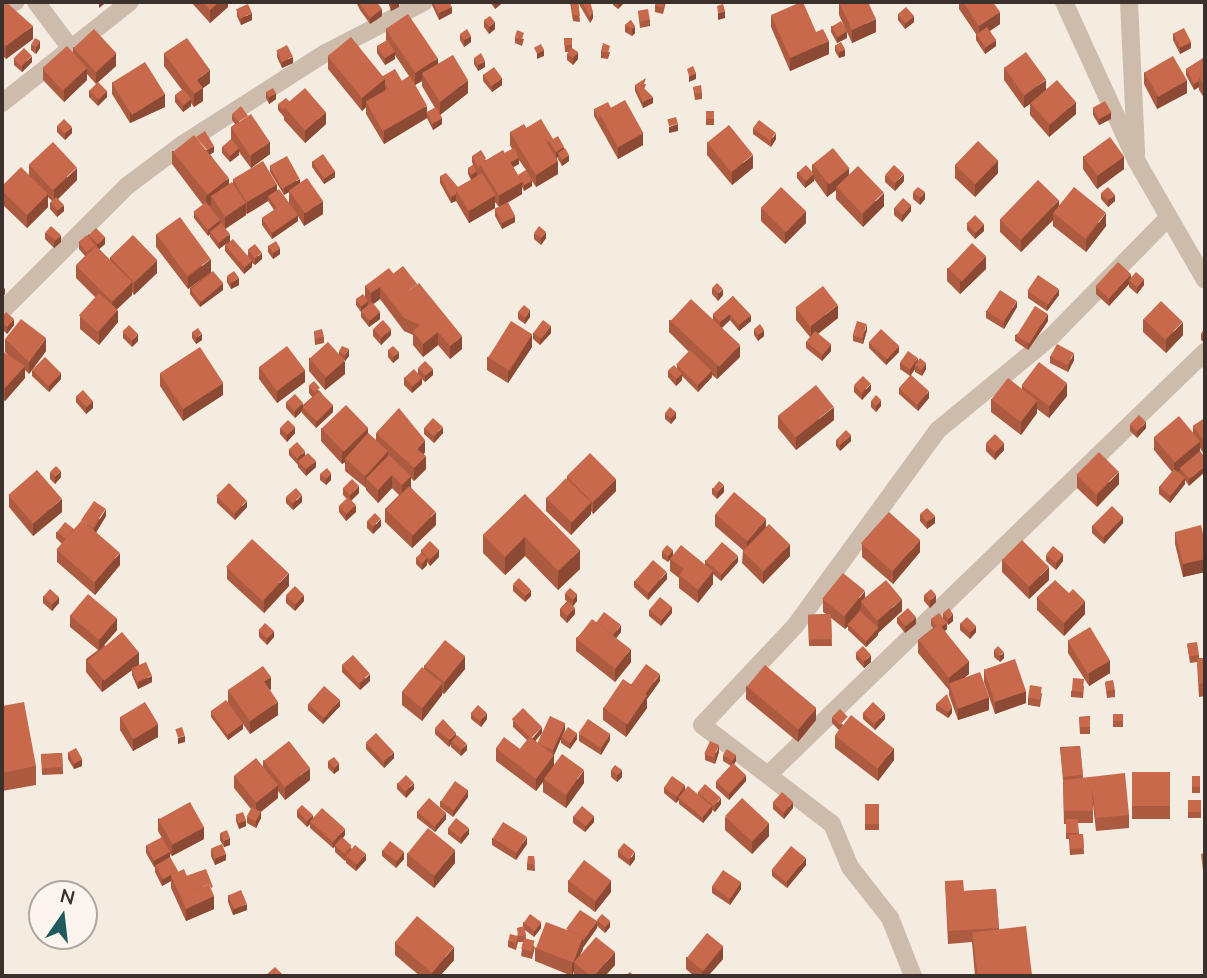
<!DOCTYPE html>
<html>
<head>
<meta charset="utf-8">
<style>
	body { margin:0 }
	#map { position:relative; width:1207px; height:978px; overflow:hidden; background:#f4ebe1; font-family:Mulish,sans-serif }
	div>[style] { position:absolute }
	.minor>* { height:18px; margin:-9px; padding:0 9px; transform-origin:9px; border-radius:9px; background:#cdbbac }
	.wall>* { inset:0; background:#ac5a40; transform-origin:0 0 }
	.shaded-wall>* { inset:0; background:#8c4a34 }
	.building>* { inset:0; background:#c8694b; transform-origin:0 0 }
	span { translate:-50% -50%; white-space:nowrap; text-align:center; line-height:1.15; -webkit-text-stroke:5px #fbf5ee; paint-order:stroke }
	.frame { position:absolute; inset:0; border:4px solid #3b302b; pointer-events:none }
	.north { position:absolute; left:28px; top:880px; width:70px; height:70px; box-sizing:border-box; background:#fbf5ee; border:2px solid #aea6a0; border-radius:50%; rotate:14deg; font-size:19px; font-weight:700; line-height:28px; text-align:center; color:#3b302b }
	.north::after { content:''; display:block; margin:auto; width:24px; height:32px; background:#1f5a5e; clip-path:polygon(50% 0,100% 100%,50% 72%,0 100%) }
</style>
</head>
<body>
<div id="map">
	<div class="minor">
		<i style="left:36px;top:2px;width:55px;rotate:53.1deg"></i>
		<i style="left:1064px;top:2px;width:174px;rotate:65.5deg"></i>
		<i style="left:1136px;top:160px;width:138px;rotate:60.1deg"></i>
		<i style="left:1129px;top:2px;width:151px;rotate:87.3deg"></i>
		<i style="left:2px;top:6px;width:14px;rotate:-17deg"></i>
		<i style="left:2px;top:103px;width:163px;rotate:-38.3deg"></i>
		<i style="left:2px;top:311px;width:177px;rotate:-45deg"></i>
		<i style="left:127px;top:186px;width:70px;rotate:-36.9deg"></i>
		<i style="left:183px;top:144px;width:167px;rotate:-32.6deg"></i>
		<i style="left:324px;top:54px;width:113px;rotate:-27.5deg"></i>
		<i style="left:769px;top:774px;width:607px;rotate:-44.07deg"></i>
		<i style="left:913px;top:976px;width:62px;rotate:-111.6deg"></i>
		<i style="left:890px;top:918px;width:65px;rotate:-128.1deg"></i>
		<i style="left:850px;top:867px;width:47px;rotate:-112.7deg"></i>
		<i style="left:832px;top:824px;width:163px;rotate:-142.7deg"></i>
		<i style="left:702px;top:725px;width:136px;rotate:-46.8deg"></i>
		<i style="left:795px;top:626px;width:243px;rotate:-53.9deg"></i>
		<i style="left:938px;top:430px;width:148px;rotate:-39.5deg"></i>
		<i style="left:1052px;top:336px;width:165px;rotate:-45.5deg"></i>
	</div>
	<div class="wall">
		<i style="clip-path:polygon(191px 2px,228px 2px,228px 7px,210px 23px)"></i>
		<i style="clip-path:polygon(356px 2px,377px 2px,382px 16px,370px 24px,360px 10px)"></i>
		<i style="clip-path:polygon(388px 2px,404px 2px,400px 4px,399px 3px,399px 7px,391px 11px)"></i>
		<i style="clip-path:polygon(432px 2px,449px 2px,452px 13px,439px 20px,432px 5px)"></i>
		<i style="clip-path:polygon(490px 2px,501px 2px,501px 4px,495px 9px)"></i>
		<i style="clip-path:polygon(570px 2px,578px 2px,580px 22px,573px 21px)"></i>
		<i style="clip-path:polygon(579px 2px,590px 2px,593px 18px,590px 23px,579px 4px)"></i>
		<i style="clip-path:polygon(613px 2px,623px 2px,623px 4px,618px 9px,613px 5px)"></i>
		<i style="clip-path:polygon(666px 2px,663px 14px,655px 12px,655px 5px)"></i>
		<i style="clip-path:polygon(839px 2px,876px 32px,852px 43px,847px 32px,847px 38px,837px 43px,831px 32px,831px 26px,844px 26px,839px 15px)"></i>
		<i style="clip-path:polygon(959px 2px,993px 2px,1000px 24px,990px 31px,996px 46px,985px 54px,976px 40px,976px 34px,959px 9px)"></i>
		<i style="clip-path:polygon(2px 6px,33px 39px,6px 59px,2px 55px)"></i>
		<i style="clip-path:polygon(237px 10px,252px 20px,241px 25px,237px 16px)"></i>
		<i style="clip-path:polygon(638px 11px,650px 20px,650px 26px,640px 28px)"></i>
		<i style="clip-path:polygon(898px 14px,914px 22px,905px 29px,898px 20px)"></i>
		<i style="clip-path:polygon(771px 15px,816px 32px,829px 54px,790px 71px,771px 27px)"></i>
		<i style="clip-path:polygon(484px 20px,495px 29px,489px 34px,484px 27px)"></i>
		<i style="clip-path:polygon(631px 20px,635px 33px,632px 36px,625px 32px,625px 25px)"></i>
		<i style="clip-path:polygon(evenodd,386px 29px,438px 64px,468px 93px,440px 115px,442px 124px,433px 130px,427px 118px,384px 144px,366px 114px,366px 107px,362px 111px,328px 69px,328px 56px,383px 76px,402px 81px,409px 76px,395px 55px,395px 59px,385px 65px,377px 53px,377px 46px,386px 41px,386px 29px,422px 81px,422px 86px,435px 108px,427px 113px,415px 85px,422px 81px)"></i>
		<i style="clip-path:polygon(1173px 33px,1191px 48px,1180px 54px,1173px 40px)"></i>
		<i style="clip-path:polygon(460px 34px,471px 42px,464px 47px,460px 40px)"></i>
		<i style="clip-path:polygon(515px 37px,524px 39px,522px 46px,515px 43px)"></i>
		<i style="clip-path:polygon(564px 38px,572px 45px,572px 48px,578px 59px,573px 65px,567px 60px,567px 54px,569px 52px,565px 52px)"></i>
		<i style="clip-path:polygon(31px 44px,40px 48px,36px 54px,31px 50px)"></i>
		<i style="clip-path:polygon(835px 45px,845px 56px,839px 58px,835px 51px)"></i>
		<i style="clip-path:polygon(73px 47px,116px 66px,96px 84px,87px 74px,87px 80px,64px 102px,43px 80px,43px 68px,73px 53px)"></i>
		<i style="clip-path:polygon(277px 51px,293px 63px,282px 68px,277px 57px)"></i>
		<i style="clip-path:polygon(601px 51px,610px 52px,608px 59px,601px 58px)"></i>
		<i style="clip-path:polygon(164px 53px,210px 83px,203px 88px,203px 101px,194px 107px,191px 103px,191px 106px,183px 112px,175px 102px,175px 95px,182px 90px,164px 66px)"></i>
		<i style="clip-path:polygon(1205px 57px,1205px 99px,1199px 90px,1199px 87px,1194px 90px,1186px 75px,1186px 69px)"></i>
		<i style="clip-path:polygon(474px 58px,485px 67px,478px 71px,474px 64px)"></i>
		<i style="clip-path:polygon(14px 59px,32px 62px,22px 72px,14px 65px)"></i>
		<i style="clip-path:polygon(1004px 67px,1046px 90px,1076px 114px,1049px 137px,1030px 115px,1030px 104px,1024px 108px,1004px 80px)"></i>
		<i style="clip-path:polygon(1144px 72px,1187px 93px,1157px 109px,1144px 84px)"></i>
		<i style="clip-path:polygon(483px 74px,502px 85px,492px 92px,483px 81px)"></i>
		<i style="clip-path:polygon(112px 82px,165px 107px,130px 123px,112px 94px)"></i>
		<i style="clip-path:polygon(646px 84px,644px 89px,653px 103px,643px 108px,635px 91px,635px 85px)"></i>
		<i style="clip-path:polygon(693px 87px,702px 93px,702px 99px,695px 100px)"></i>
		<i style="clip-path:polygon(89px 90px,107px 97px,98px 106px,89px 97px)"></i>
		<i style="clip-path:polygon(266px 92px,276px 99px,269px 104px,266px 98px)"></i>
		<i style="clip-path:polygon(290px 102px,326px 124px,305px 143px,284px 120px,284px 117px,278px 110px,278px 104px)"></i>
		<i style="clip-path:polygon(611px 108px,643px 145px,618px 159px,594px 116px,594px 109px)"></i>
		<i style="clip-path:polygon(1093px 108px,1111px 119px,1099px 125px,1093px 115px)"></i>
		<i style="left:706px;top:111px;width:8px;height:14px"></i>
		<i style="clip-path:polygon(232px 114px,270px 154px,251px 168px,239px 152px,239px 155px,230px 162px,222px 153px,222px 147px,231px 140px,231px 127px,235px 124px,232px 120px)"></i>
		<i style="clip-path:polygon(57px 126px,72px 133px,65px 140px,57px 132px)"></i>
		<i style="clip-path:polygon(evenodd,526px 128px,553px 139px,564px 149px,569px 161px,562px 166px,558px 159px,558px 157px,557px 158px,558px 174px,536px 187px,532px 181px,532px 186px,524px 191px,522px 187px,522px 194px,503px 205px,515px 222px,502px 229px,495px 216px,495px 209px,499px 207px,495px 202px,495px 208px,469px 223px,456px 201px,451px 203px,440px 183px,440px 176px,458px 187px,471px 180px,468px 174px,468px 168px,473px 165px,472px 162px,472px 156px,486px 160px,505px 154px,512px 149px,510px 145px,510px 132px,526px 128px,519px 160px,526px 170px,518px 176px,513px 167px,519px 164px,519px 160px)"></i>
		<i style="clip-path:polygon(753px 128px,776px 139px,771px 147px,753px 134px)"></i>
		<i style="clip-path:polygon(707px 142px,753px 168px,732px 185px,707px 155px)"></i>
		<i style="clip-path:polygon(172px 151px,214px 152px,210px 154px,229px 184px,233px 183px,233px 179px,277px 190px,289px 203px,289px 192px,284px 195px,270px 172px,270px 166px,300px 183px,323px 214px,304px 226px,298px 216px,298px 221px,272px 239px,262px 225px,262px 218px,274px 210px,268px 201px,247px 214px,246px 213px,246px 215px,225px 229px,230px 241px,248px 256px,248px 250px,262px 259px,255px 265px,252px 263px,252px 267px,244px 274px,225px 251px,225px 245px,229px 241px,219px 249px,210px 237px,210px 234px,208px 236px,194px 218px,194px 212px,203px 205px,172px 164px)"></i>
		<i style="clip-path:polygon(1083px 156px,1124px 169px,1097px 189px,1083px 169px)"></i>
		<i style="clip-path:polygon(312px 161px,335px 177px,324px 184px,312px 167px)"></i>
		<i style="clip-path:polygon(812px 164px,884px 206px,863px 227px,836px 199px,836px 190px,827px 197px,814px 179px,814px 181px,805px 188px,797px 178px,797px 172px,812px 172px)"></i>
		<i style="clip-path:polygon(29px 165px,77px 180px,58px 199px,64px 211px,57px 217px,50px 209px,50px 203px,52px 201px,48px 197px,48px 207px,27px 228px,2px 204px,2px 186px,29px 175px)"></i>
		<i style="clip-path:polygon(955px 165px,998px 173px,975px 197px,955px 178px)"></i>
		<i style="clip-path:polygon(885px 175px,904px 181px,895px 191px,885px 182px)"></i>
		<i style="clip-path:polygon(913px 192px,925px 199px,920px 205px,913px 199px)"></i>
		<i style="clip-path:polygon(1101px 193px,1115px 201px,1108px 207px,1101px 199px)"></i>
		<i style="clip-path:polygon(1059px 205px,1106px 226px,1086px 252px,1053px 226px,1053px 220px,1021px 252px,1000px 232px,1000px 220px)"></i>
		<i style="clip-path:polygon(761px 208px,806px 223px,785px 244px,761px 221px)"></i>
		<i style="clip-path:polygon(894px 208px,911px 211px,902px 222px,894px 215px)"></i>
		<i style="clip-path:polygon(967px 224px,984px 231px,975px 239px,967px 230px)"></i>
		<i style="clip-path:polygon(45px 232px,61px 242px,54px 248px,45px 239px)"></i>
		<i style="clip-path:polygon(534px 233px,546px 238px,541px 245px,534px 239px)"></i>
		<i style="clip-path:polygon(88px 234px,105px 244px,99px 249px,110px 260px,110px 257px,157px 273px,134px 295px,132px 292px,132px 295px,117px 309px,118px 322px,99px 345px,80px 329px,80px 316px,96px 298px,76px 278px,76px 265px,85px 256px,79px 249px,79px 242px,88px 236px)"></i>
		<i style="clip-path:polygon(156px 234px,211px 272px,223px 290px,200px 307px,190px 294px,190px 288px,207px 275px,188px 289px,156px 247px)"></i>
		<i style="clip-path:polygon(268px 246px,280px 254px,273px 259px,268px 252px)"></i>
		<i style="clip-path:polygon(947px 268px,986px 269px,960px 294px,947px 281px)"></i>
		<i style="clip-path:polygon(393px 274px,462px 349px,450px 359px,438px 345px,423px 357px,413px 345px,413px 335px,404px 331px,380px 299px,373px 304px,380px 319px,369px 327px,361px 317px,361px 312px,356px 305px,356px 299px,365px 297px,365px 286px)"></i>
		<i style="clip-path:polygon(227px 276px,239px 285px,231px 289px,227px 282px)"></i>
		<i style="clip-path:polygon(1131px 277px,1144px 285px,1137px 294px,1129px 287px,1129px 284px,1109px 306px,1096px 294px,1096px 287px)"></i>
		<i style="clip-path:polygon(712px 288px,723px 295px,718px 301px,712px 294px)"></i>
		<i style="clip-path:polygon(1028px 291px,1059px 295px,1047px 311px,1028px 298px)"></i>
		<i style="clip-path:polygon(733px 296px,751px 321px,739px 331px,730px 320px,722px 328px,740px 357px,717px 379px,712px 375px,712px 377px,698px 392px,682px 376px,682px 380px,676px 386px,668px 377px,668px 371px,677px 368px,677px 365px,689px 352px,669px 332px,669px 320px,713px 320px,713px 314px)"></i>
		<i style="clip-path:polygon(1017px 307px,1004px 329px,986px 318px,986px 311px)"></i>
		<i style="clip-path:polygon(796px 308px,838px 318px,818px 334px,831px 351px,822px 361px,806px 348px,806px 342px,810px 337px,796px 320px)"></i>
		<i style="clip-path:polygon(518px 312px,530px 317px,525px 324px,518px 319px)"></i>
		<i style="clip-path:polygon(2px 317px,14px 325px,7px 334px,2px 329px)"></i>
		<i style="clip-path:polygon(1143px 319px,1183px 335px,1166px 353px,1143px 332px)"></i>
		<i style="clip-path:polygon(1048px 321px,1028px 350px,1015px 341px,1015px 335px)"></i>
		<i style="clip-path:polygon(1205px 328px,1205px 343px,1201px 340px,1201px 334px)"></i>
		<i style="clip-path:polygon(373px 329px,391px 335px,381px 345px,373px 336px)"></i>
		<i style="clip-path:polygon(754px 329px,764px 336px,758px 341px,754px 335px)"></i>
		<i style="clip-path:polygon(867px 330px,863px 344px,853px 341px,853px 335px)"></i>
		<i style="clip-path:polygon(314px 331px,324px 337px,324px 343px,315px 345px)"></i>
		<i style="clip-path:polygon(123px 332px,138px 341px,132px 347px,123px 338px)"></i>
		<i style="clip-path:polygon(192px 332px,202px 340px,196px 344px,192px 338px)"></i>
		<i style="clip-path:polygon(533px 333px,551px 333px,540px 345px,533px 339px)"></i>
		<i style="clip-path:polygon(5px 339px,46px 351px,29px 374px,25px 370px,25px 378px,5px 401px,2px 398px,2px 351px,9px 356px,5px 352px)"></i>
		<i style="clip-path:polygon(869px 342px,899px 352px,886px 365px,869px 348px)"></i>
		<i style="clip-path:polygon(532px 347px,508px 383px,487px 370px,487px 357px)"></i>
		<i style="clip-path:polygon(388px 350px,399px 358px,393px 363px,388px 357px)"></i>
		<i style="clip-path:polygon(339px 351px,349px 356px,345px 361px,344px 360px,345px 374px,325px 390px,309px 371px,309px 358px,339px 355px)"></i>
		<i style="clip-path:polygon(1050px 356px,1074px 360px,1068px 372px,1050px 363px)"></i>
		<i style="clip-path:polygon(918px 361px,926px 369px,922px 376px,915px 372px,915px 369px,911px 375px,929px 398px,918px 411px,899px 394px,899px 388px,910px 376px,900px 369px,900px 363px)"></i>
		<i style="clip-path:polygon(259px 367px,305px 382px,277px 403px,259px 379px)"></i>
		<i style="clip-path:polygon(418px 368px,433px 375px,425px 382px,422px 379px,422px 384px,412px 393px,404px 385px,404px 378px,418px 373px)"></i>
		<i style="clip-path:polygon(32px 370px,61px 379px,49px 392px,32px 376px)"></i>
		<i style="clip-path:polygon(160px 373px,223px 395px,183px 421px,160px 386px)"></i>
		<i style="clip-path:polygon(1022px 385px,1067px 396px,1049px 418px,1037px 409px,1037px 413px,1021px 435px,991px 412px,991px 399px,1022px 389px)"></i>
		<i style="clip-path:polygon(309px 386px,320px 391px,333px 412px,316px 428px,302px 413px,302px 411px,295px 418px,286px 408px,286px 402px,303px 405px,312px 397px,309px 393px)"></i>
		<i style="clip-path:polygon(854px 386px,871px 390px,862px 400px,854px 392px)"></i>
		<i style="clip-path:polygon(76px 396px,93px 408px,86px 414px,76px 402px)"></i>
		<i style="clip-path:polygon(871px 401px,881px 406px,876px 412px,871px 407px)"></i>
		<i style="clip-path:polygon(665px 413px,676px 418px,671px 424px,665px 419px)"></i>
		<i style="clip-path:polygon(778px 416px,834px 420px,796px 450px,778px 428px)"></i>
		<i style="clip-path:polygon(1205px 418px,1205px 456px,1200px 448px,1189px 486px,1185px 480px,1185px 484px,1170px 503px,1159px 494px,1159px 487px,1172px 472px,1154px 450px,1154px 437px,1193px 433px,1193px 426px)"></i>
		<i style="clip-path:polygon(1130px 425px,1146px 428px,1137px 438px,1130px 431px)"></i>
		<i style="clip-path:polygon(280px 428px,295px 433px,287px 442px,280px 434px)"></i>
		<i style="clip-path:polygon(321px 428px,368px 433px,376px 440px,376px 433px,425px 452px,424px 454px,426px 469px,414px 481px,411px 478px,411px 487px,436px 525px,412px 548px,385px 522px,385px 509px,399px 495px,392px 488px,378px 503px,366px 490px,366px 488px,345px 471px,345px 462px,342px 464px,321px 441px)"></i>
		<i style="clip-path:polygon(424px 428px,443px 433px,434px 443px,424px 434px)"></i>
		<i style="clip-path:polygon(836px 440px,851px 441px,840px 451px,836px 446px)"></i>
		<i style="clip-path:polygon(986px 444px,1004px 450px,995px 460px,986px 451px)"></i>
		<i style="clip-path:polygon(289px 449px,305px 455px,316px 467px,306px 476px,298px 467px,298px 464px,298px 465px,289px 455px)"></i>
		<i style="clip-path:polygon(50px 472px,61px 477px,55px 484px,50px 479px)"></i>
		<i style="clip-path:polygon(320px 474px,331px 480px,326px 485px,320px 480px)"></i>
		<i style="clip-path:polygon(1077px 475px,1119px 484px,1097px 507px,1077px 488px)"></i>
		<i style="clip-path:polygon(567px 476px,616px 491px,593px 514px,591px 511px,591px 514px,571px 535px,546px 511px,546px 498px,567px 479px)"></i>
		<i style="clip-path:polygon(343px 488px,359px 493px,351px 500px,356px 512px,346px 521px,339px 512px,339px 506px,347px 499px,343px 495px)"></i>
		<i style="clip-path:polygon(712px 488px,724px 492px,717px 499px,712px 494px)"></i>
		<i style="clip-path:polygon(525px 494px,580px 569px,558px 590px,525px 556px,505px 575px,483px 553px,483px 535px)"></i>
		<i style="clip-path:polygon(9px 495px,62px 512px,33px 536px,9px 507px)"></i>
		<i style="clip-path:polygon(217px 497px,247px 507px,235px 520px,217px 503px)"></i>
		<i style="clip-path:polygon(286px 497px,302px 502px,293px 510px,286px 503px)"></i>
		<i style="clip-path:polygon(715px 514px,790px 556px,763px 584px,742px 563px,743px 550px,715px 526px)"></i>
		<i style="clip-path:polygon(920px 514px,935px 523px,927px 529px,920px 521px)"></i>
		<i style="clip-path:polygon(106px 516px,96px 532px,120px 565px,95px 595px,57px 562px,57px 550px,62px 544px,56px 538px,56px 532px,74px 529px)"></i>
		<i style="clip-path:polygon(367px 521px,381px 526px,373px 534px,367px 528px)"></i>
		<i style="clip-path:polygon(1123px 523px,1104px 544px,1092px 533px,1092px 526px)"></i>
		<i style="clip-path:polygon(1175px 532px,1205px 542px,1205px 572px,1183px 577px,1175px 544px)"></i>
		<i style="clip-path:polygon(862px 544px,920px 552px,893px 584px,862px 557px)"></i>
		<i style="clip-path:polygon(421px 550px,439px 557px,430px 566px,427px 562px,427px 565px,422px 570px,416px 564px,416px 558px,421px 553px)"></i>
		<i style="clip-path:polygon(662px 551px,705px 565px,705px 560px,738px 562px,721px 581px,713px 574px,713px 584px,698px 603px,679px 588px,679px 578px,670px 571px,670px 559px,668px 562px,662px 558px)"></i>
		<i style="clip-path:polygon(1046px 555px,1063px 561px,1056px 570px,1046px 561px)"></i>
		<i style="clip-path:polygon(1002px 559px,1049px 580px,1029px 599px,1002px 572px)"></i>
		<i style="clip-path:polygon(227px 567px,289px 586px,264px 613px,227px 579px)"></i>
		<i style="clip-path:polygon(667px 579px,648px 600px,634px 587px,634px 581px)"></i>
		<i style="clip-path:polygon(513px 584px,531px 596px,525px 602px,513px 591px)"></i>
		<i style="clip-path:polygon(565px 593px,577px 601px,573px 606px,575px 614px,567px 623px,560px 616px,560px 609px,567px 601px,565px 600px)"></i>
		<i style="clip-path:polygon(924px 595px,936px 602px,930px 608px,924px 601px)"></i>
		<i style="clip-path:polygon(43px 596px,59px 603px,52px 611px,43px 603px)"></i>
		<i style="clip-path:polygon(286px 596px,304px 601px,295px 611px,286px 603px)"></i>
		<i style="clip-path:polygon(1037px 597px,1085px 614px,1064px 636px,1037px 610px)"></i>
		<i style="clip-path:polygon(865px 598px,902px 611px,878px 633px,878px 635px,866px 647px,848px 630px,848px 626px,845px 629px,831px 618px,832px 646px,809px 646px,808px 615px,826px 614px,823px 612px,823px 599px)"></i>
		<i style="clip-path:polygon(649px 610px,672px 613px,661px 626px,649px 616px)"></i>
		<i style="clip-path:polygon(943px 613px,953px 621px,948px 625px,947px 623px,947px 629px,945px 631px,969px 674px,965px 677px,989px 710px,958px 720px,949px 695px,949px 690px,918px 653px,918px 640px,933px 628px,931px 625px,931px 619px,943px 618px)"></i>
		<i style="clip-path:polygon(70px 615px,117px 630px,104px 645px,139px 665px,136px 667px,152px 682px,138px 689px,132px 675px,132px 670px,102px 692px,86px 672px,86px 659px,98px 650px,70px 627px)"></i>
		<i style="clip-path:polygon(897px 617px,916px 624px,905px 633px,897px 623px)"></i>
		<i style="clip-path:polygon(596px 622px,621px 632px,616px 638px,631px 662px,615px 682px,576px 651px,576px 638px)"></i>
		<i style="clip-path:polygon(960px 623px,976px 632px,970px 639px,960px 630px)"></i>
		<i style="clip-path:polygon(259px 631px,274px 637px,267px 645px,259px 637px)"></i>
		<i style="clip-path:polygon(1068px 640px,1110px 673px,1089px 686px,1068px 653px)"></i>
		<i style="clip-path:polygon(1187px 644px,1199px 655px,1199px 658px,1205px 658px,1205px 696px,1199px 697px,1197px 662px,1190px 663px)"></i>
		<i style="clip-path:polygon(994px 650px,1004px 658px,1000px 662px,994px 657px)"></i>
		<i style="clip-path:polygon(856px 653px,871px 662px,864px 668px,856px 659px)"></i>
		<i style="clip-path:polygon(342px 665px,370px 681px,360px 690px,342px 672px)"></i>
		<i style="clip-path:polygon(424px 665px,465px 669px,444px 694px,442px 693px,442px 695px,422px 721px,402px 705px,402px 692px,424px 668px)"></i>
		<i style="clip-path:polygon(984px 669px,1026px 703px,995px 714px,984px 682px)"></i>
		<i style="clip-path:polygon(660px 681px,647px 699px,647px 708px,626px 737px,603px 720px,603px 708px,631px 684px)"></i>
		<i style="clip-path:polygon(1105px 682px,1115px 690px,1115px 697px,1107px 698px)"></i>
		<i style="clip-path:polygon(746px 686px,816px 720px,798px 742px,746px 699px)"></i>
		<i style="clip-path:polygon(1084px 686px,1083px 698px,1071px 697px,1071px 691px)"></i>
		<i style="clip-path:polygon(271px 689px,270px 690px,278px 715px,250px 734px,243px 724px,243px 729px,228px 740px,211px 717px,211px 711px,228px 702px,228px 690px)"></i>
		<i style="clip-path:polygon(1042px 693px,1040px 707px,1028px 705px,1028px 698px)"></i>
		<i style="clip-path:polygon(308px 704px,340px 706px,323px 724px,308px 710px)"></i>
		<i style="clip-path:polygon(936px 704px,952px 713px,948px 718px,936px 710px)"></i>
		<i style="clip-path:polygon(2px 706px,36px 766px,36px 785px,2px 791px)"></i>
		<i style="clip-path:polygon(471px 713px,487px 719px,481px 727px,471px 719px)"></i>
		<i style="clip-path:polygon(863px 713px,885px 719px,875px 730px,863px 719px)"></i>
		<i style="left:1113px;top:714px;width:10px;height:13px"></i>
		<i style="clip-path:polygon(1090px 716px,1090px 734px,1080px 734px,1079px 717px)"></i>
		<i style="clip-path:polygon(120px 717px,158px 737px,133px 751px,120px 730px)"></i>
		<i style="clip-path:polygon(832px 717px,894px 760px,878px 781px,835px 748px,835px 736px,839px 730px,832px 723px)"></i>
		<i style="clip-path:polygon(513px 720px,538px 743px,565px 730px,563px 734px,577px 739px,570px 749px,561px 743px,561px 738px,554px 755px,554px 765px,584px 783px,566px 808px,543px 792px,543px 781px,536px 791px,496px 761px,496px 748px,520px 749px,527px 740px,513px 727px)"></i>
		<i style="clip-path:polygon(435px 728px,467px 750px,461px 756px,451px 747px,451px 744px,449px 747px,435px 734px)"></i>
		<i style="clip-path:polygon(579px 734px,610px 740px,601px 755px,579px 741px)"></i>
		<i style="clip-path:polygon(366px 743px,394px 758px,384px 768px,366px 749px)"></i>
		<i style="clip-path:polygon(1080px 746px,1083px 778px,1129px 815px,1129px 828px,1096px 831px,1093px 804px,1093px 823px,1078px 823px,1079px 834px,1083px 834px,1084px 854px,1070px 855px,1069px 839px,1066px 839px,1066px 824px,1064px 824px,1063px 780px,1060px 747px)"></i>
		<i style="clip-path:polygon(68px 752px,82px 766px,74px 769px,68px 759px)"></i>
		<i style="clip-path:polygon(719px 752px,715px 764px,705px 760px,705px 754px)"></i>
		<i style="left:62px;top:753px;width:21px;height:21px;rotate:87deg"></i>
		<i style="clip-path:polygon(723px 755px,736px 761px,734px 764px,746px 781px,729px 800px,716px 788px,716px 782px,731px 766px,723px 761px)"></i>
		<i style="clip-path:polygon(263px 760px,310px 780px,285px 800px,278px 791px,278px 798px,261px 812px,261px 818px,256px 828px,247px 823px,247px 817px,251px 809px,234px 788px,234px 776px,263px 767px)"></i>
		<i style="clip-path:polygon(328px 761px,339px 770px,334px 774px,328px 768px)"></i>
		<i style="clip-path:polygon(611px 770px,622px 777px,617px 782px,611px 777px)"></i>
		<i style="left:1170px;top:772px;width:47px;height:38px;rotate:90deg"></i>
		<i style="left:1192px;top:776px;width:8px;height:17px"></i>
		<i style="clip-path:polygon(397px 783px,414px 789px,406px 798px,397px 789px)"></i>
		<i style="clip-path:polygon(664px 787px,685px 790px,698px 795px,698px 792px,721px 804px,715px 812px,712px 810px,712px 812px,703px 823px,679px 804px,679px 800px,676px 803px,664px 793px)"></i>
		<i style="clip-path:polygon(468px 797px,453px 817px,440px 807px,440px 801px)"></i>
		<i style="left:1201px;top:800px;width:18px;height:13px;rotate:90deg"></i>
		<i style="clip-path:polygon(773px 803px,793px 808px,784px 819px,773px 809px)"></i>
		<i style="left:865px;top:804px;width:14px;height:26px"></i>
		<i style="clip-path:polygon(297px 810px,345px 835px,343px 838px,352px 849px,366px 860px,356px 871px,346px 863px,346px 860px,345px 861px,335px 852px,335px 847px,333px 848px,310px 828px,310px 824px,307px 827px,297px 817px)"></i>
		<i style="clip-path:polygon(417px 811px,446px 819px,435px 832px,417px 818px)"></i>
		<i style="clip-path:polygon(236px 815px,246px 826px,239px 829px,236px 821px)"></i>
		<i style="clip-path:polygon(573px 816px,594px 822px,585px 832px,573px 823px)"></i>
		<i style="clip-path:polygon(725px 817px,769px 836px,752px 854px,725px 830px)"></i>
		<i style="clip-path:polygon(158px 818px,204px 839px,172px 856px,170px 854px,170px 858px,178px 872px,186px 876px,213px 893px,214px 909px,186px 921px,171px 888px,171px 881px,162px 886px,155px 872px,155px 867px,154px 867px,146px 853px,146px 846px,162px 838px,158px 831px)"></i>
		<i style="clip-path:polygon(448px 828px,469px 834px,461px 844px,448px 834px)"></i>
		<i style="clip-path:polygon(220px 833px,230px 845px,224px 847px,220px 840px)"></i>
		<i style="clip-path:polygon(492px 838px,527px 844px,516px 860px,492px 845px)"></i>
		<i style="clip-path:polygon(211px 849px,226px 860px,215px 865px,211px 856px)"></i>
		<i style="clip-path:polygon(382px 850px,404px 859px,396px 868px,382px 856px)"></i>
		<i style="clip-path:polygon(618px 851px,635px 859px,630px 866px,618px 857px)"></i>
		<i style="clip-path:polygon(407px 853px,455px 863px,434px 888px,407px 866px)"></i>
		<i style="clip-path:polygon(534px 856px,535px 871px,527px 870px,527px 864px)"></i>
		<i style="clip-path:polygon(806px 865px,787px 888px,772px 876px,772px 870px)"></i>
		<i style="clip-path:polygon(568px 880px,611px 892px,595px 912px,568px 892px)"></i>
		<i style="clip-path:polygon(945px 881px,964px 891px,996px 889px,999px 929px,1032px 976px,975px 976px,972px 942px,948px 944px)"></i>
		<i style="clip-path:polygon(712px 887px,741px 889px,730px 905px,712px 893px)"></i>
		<i style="clip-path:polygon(228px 895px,247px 910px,233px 915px,228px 902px)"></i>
		<i style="clip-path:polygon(597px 920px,610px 927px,605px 933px,597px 926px)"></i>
		<i style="clip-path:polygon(523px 922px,541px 928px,534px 937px,525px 930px,526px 939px,535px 947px,532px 959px,521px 956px,523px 942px,518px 942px,516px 950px,508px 947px,508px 941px,517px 936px,523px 927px)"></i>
		<i style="clip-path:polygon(597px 928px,583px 947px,580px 955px,615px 965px,605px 976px,576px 976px,574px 975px,574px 971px,572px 976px,535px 961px,535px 948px,566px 930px)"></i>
		<i style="clip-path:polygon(395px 942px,454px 960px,440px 976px,420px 976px,395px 955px)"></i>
		<i style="clip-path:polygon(686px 957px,723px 959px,708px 976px,694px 976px,686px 969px)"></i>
	</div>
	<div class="shaded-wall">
		<i style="clip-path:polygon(99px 2px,107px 2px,99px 8px)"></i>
		<i style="clip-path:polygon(219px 2px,228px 2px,228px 7px,210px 23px,210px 10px)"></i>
		<i style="clip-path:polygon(397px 2px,399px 2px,399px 7px,391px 11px,391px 4px)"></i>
		<i style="clip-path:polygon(495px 2px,501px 2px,501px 4px,495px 9px)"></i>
		<i style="clip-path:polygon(619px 2px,623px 2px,623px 4px,618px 9px)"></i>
		<i style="clip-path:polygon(452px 7px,452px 13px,439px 20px,439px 13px)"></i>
		<i style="clip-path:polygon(382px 9px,382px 16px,370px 24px,370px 18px)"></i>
		<i style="clip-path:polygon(725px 11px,725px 18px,718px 20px,718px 13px)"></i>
		<i style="clip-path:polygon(593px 12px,593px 18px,590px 23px,590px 17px)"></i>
		<i style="clip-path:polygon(1000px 12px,1000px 24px,979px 38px,979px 26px)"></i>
		<i style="clip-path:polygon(252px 13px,252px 20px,241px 25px,241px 19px)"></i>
		<i style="clip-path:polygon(914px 16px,914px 22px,905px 29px,905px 23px)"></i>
		<i style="clip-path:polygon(876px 19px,876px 32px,852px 43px,852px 30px)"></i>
		<i style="clip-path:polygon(495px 22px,495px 29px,489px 34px,489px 27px)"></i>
		<i style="clip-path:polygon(33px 26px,33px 39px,6px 59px,6px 46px)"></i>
		<i style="clip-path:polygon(635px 26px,635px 33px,632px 36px,632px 29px)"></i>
		<i style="clip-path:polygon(847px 31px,847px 38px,837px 43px,837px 37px)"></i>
		<i style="clip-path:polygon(471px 36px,471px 42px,464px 47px,464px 40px)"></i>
		<i style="clip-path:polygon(996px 40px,996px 46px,985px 54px,985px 48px)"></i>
		<i style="clip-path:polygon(40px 41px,40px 48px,36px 54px,36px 47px)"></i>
		<i style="clip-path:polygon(829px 41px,829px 54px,790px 71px,790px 58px)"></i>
		<i style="clip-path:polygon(1191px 42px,1191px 48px,1180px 54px,1180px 47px)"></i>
		<i style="clip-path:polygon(845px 49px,845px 56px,839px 58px,839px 52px)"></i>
		<i style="clip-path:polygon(544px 50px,544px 56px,537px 59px,537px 53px)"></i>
		<i style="clip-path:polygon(395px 52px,395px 59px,385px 65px,385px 58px)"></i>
		<i style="clip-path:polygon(578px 52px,578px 59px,573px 65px,573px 58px)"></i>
		<i style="clip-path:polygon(116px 53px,116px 66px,96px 84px,96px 71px)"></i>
		<i style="clip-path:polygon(32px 56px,32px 62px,22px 72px,22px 66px)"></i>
		<i style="clip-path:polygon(293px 57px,293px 63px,282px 68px,282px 62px)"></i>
		<i style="clip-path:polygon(438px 58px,438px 70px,422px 73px,422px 81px,415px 85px,415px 73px)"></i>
		<i style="clip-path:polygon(485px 61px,485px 67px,478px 71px,478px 65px)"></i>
		<i style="clip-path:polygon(87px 68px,87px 80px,64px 102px,64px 90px)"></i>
		<i style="clip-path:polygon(210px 70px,210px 83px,203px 88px,203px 101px,194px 107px,194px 94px,197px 80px)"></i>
		<i style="clip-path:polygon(696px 73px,696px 79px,689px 82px,689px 76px)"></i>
		<i style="clip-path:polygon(502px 78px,502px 85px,492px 92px,492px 86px)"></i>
		<i style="clip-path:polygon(385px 79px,385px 92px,366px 102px,366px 107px,362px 111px,362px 98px)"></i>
		<i style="clip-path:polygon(468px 80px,468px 93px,440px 115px,440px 102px)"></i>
		<i style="clip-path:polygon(1046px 80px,1046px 93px,1024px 108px,1024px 95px)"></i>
		<i style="clip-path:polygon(1187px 80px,1187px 93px,1157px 109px,1157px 97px)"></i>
		<i style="clip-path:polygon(1199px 81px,1199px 87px,1194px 90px,1194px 84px)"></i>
		<i style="clip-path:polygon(107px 91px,107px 97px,98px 106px,98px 99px)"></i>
		<i style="clip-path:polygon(276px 93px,276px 99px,269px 104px,269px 97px)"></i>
		<i style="clip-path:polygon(165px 94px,165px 107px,130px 123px,130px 111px)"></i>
		<i style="clip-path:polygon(653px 97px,653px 103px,643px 108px,643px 102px)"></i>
		<i style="clip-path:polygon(191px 99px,191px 106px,183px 112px,183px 105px)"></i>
		<i style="clip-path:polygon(1076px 102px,1076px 114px,1049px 137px,1049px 125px)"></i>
		<i style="clip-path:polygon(427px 106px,427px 118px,384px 144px,384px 131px)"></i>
		<i style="clip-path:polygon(326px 112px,326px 124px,305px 143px,305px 131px)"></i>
		<i style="clip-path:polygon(1111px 112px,1111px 119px,1099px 125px,1099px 119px)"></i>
		<i style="clip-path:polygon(442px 118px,442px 124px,433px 130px,433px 123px)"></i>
		<i style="clip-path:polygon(678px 124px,678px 131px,669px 133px,669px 127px)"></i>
		<i style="clip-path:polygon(72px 127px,72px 133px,65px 140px,65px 133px)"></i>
		<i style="clip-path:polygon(643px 133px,643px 145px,618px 159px,618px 146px)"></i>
		<i style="clip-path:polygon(776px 133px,776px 139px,771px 147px,771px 141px)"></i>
		<i style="clip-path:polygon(270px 142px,270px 154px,251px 168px,251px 155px)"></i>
		<i style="clip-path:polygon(214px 146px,214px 152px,205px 158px,205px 151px)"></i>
		<i style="clip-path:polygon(564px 147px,564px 153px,558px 153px,558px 157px,556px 158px,556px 152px)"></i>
		<i style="clip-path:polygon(239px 148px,239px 155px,230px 162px,230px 156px)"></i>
		<i style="clip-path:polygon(569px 155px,569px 161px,562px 166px,562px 160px)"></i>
		<i style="clip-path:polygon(753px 155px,753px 168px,732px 185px,732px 172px)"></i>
		<i style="clip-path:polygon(1124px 156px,1124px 169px,1097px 189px,1097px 176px)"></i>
		<i style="clip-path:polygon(519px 158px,519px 164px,510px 169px,510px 163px)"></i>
		<i style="clip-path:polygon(998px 160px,998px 173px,975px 197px,975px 184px)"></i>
		<i style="clip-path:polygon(558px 161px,558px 174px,536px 187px,536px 175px)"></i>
		<i style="clip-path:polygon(77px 168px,77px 180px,54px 203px,54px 190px)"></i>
		<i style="clip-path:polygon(849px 168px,849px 180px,836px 187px,836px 190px,827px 197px,827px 184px)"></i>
		<i style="clip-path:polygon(335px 171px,335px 177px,324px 184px,324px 178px)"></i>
		<i style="clip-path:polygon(477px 171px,477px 178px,471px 181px,471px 175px)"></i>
		<i style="clip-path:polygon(814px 174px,814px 181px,805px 188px,805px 181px)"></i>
		<i style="clip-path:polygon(904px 174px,904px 181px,895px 191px,895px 184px)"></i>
		<i style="clip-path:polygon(229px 178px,229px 191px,211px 196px,211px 205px,206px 208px,206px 196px)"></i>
		<i style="clip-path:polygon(300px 179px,300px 185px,284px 195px,284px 188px)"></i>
		<i style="clip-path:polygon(532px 180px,532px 186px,524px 191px,524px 185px)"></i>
		<i style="clip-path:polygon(522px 182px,522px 194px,499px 208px,499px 195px)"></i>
		<i style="clip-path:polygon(277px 184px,277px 196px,268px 196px,268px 201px,247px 214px,247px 202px)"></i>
		<i style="clip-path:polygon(925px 192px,925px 199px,920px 205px,920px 198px)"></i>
		<i style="clip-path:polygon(884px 193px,884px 206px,863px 227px,863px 214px)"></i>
		<i style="clip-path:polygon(48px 194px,48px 207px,27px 228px,27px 215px)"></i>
		<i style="clip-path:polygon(456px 194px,456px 201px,451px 203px,451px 197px)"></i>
		<i style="clip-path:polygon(495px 195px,495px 208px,469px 223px,469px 210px)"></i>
		<i style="clip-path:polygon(1115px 195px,1115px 201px,1108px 207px,1108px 200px)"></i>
		<i style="clip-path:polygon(1059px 200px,1059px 213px,1053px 213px,1053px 220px,1021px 252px,1021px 240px)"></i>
		<i style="clip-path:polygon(323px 201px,323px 214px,304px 226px,304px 213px)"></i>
		<i style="clip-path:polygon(246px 203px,246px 215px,225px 229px,225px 217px)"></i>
		<i style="clip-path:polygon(64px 205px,64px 211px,57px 217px,57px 211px)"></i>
		<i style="clip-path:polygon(911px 205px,911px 211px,902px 222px,902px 215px)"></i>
		<i style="clip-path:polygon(806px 211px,806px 223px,785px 244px,785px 232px)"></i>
		<i style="clip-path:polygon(1106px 213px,1106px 226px,1086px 252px,1086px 240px)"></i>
		<i style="clip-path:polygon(298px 215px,298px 221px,272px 239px,272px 233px)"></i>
		<i style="clip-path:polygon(515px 216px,515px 222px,502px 229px,502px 223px)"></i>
		<i style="clip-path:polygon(220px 220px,220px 227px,210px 231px,210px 234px,208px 236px,208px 230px)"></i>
		<i style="clip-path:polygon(984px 224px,984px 231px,975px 239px,975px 233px)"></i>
		<i style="clip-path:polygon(546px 232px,546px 238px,541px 245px,541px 238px)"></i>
		<i style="clip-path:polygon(230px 234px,230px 241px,219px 249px,219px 243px)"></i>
		<i style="clip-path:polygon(61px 235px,61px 242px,54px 248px,54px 241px)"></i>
		<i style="clip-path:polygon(105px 237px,105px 244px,97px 251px,97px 244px)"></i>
		<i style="clip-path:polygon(280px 248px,280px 254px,273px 259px,273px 253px)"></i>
		<i style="clip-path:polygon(262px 253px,262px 259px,255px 265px,255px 259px)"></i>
		<i style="clip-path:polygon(986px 256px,986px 269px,960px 294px,960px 282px)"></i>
		<i style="clip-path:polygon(211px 259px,211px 272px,188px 289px,188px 277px)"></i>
		<i style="clip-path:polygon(157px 260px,157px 273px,134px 295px,134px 282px)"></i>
		<i style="clip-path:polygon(252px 261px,252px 267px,244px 274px,244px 268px)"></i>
		<i style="clip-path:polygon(1131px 274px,1131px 281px,1129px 281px,1129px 284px,1109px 306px,1109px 299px)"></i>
		<i style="clip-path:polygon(239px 278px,239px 285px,231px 289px,231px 283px)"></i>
		<i style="clip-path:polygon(1144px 279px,1144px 285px,1137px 294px,1137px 287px)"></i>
		<i style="clip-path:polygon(132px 282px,132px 295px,112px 314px,112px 302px)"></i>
		<i style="clip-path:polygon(223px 283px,223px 290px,200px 307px,200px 301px)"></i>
		<i style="clip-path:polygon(380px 287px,380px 299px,371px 306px,371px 293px)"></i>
		<i style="clip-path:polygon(5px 288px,5px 294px,2px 298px,2px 291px)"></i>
		<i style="clip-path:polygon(723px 289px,723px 295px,718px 301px,718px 294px)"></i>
		<i style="clip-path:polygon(1059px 289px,1059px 295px,1047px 311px,1047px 305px)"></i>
		<i style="clip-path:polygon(368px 301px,368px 307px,361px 312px,361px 306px)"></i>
		<i style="clip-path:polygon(1017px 301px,1017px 307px,1004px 329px,1004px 322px)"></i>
		<i style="clip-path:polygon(838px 305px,838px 318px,811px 339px,811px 326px)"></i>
		<i style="clip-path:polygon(118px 310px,118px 322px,99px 345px,99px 332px)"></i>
		<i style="clip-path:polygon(530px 310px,530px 317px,525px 324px,525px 318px)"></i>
		<i style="clip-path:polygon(380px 312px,380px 319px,369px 327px,369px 321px)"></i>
		<i style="clip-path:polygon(730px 314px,730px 320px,720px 329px,720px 322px)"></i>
		<i style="clip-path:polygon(1048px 314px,1048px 321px,1028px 350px,1028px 343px)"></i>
		<i style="clip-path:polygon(751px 315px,751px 321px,739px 331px,739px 325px)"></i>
		<i style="clip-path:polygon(14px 319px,14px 325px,7px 334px,7px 327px)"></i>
		<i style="clip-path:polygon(1183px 322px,1183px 335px,1166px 353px,1166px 340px)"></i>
		<i style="clip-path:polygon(867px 324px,867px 330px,863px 344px,863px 338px)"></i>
		<i style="clip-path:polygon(551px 326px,551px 333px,540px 345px,540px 339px)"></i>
		<i style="clip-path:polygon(391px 329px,391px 335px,381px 345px,381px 338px)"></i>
		<i style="clip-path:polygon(764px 330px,764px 336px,758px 341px,758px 335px)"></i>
		<i style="clip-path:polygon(438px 332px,438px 345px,423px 357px,423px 344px)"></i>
		<i style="clip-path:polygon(138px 334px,138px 341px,132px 347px,132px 341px)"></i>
		<i style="clip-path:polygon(202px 334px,202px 340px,196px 344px,196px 338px)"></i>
		<i style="clip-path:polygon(532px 334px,532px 347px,508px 383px,508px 371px)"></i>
		<i style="clip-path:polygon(462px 336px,462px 349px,450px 359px,450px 346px)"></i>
		<i style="clip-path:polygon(46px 338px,46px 351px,29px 374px,29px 362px)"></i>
		<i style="clip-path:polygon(831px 344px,831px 351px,822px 361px,822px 354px)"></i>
		<i style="clip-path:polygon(740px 345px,740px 357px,717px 379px,717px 367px)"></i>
		<i style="clip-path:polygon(899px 346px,899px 352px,886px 365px,886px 359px)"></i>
		<i style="clip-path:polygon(349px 349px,349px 356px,345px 361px,345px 355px)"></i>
		<i style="clip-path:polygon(399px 352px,399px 358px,393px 363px,393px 357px)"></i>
		<i style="clip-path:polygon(1074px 353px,1074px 360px,1068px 372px,1068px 366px)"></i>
		<i style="clip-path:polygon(918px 358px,918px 365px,915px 365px,915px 369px,910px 376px,910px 370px)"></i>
		<i style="clip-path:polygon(345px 361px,345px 374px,325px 390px,325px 378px)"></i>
		<i style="clip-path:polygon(926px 363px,926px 369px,922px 376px,922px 370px)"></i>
		<i style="clip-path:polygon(25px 366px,25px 378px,5px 401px,5px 388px)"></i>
		<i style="clip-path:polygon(433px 369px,433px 375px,425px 382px,425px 375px)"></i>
		<i style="clip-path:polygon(305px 370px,305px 382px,277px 403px,277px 390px)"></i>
		<i style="clip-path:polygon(712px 371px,712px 377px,698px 392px,698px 385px)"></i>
		<i style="clip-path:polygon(61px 373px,61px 379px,49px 392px,49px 386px)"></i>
		<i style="clip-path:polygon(682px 374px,682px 380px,676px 386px,676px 379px)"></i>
		<i style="clip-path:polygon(422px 378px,422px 384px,412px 393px,412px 387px)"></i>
		<i style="clip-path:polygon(223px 383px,223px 395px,183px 421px,183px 408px)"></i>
		<i style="clip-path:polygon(1067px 383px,1067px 396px,1049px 418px,1049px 406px)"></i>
		<i style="clip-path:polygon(871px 384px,871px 390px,862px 400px,862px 394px)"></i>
		<i style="clip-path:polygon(929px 391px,929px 398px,918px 411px,918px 405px)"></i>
		<i style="clip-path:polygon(881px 400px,881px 406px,876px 412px,876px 406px)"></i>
		<i style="clip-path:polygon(93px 401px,93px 408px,86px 414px,86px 407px)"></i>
		<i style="clip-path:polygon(1037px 401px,1037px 413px,1021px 435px,1021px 422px)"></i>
		<i style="clip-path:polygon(303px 403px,303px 409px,302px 407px,302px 411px,295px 418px,295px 411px)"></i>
		<i style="clip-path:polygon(333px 405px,333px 412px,316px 428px,316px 421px)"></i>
		<i style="clip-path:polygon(834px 407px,834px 420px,796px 450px,796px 437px)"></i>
		<i style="clip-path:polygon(676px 412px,676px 418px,671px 424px,671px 418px)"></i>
		<i style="clip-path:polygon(1146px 422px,1146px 428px,1137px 438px,1137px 432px)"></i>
		<i style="clip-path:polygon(295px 427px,295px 433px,287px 442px,287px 435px)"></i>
		<i style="clip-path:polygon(443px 427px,443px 433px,434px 443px,434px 436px)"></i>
		<i style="clip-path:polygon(368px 428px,368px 441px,345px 458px,345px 462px,342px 464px,342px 451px)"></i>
		<i style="clip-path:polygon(851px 435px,851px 441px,840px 451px,840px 445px)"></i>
		<i style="clip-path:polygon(425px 440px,425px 452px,417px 461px,417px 449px)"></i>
		<i style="clip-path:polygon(1200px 441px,1200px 453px,1180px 468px,1180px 470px,1174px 474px,1174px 462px)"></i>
		<i style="clip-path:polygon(1004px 443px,1004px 450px,995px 460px,995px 453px)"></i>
		<i style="clip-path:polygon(305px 451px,305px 457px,298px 461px,298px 465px,298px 458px)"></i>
		<i style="clip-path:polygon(388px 451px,388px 463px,366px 478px,365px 489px,365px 476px)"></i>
		<i style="clip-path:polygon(426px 456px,426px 469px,414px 481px,414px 468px)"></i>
		<i style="clip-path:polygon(316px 461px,316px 467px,306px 476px,306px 469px)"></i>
		<i style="clip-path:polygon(1205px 466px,1205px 472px,1189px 486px,1189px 479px)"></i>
		<i style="clip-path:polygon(61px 471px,61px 477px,55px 484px,55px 477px)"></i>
		<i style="clip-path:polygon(1119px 472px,1119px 484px,1097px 507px,1097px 495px)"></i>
		<i style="clip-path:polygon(331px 473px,331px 480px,326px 485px,326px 479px)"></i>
		<i style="clip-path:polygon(392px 475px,392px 488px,378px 503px,378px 490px)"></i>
		<i style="clip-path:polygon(411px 476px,411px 489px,402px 498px,402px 485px)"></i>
		<i style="clip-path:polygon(1185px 478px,1185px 484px,1170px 503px,1170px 496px)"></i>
		<i style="clip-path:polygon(616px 479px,616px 491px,593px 514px,593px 501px)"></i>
		<i style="clip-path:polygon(724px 485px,724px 492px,717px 499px,717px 492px)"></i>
		<i style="clip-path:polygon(359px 486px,359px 493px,350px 502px,350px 495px)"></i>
		<i style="clip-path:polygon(302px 495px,302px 502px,293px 510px,293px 504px)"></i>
		<i style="clip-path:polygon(62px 499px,62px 512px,33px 536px,33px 523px)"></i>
		<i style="clip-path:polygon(247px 501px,247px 507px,235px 520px,235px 514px)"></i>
		<i style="clip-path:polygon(591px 502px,591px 514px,571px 535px,571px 522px)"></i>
		<i style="clip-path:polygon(356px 505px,356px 512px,346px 521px,346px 514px)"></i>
		<i style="clip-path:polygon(106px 509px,106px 516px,94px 536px,94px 529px)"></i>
		<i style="clip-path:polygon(436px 512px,436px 525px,412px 548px,412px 536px)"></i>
		<i style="clip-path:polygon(935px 516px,935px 523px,927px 529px,927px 522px)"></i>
		<i style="clip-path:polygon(1123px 517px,1123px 523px,1104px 544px,1104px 537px)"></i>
		<i style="clip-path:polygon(381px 519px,381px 526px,373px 534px,373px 528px)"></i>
		<i style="clip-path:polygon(766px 519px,766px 532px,747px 554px,747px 541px)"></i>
		<i style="clip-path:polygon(525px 537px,525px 556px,505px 575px,505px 557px)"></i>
		<i style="clip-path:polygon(920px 540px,920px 552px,893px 584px,893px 571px)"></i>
		<i style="clip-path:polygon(790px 544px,790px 556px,763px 584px,763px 571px)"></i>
		<i style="clip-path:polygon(439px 550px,439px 557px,430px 566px,430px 559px)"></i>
		<i style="clip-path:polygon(580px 550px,580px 569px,558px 590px,558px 571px)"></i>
		<i style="clip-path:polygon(673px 550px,673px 556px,668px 562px,668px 556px)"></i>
		<i style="clip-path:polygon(120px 553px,120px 565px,95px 595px,95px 582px)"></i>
		<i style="clip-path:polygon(1063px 554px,1063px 561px,1056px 570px,1056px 563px)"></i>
		<i style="clip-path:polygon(738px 556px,738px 562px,721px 581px,721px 574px)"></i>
		<i style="clip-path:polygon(427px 558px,427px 565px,422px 570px,422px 564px)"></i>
		<i style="clip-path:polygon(1205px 559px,1205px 572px,1183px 577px,1183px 564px)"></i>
		<i style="clip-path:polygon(1049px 567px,1049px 580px,1029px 599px,1029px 587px)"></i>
		<i style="clip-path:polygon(713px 571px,713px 584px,698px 603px,698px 590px)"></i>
		<i style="clip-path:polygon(667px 572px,667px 579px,648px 600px,648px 593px)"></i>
		<i style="clip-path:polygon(289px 573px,289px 586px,264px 613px,264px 600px)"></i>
		<i style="clip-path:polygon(531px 590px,531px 596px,525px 602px,525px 596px)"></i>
		<i style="clip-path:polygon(865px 591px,865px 603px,861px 602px,861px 608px,849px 625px,848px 624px,848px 626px,845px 629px,845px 616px)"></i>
		<i style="clip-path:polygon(577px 594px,577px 601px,573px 606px,573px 600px)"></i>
		<i style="clip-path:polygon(304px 595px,304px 601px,295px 611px,295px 604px)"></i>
		<i style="clip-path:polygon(936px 595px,936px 602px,930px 608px,930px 601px)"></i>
		<i style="clip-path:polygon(59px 597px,59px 603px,52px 611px,52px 604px)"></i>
		<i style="clip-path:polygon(902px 599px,902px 611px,878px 633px,878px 635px,866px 647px,866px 641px,878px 628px,878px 621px)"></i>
		<i style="clip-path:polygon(1085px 601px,1085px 614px,1064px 636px,1064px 623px)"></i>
		<i style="clip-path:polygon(672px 607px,672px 613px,661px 626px,661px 620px)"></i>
		<i style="clip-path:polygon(575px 608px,575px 614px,567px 623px,567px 616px)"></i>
		<i style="clip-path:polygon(953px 614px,953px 621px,948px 625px,948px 619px)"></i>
		<i style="clip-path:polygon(916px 617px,916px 624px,905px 633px,905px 627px)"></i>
		<i style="clip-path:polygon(117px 618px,117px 630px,99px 651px,99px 638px)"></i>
		<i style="clip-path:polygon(947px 623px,947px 629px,938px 635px,938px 629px)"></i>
		<i style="clip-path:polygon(621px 625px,621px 632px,612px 643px,612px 637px)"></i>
		<i style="clip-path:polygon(976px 626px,976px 632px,970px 639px,970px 633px)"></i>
		<i style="clip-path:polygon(274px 631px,274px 637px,267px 645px,267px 638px)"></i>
		<i style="clip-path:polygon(631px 649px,631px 662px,615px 682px,615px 669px)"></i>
		<i style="clip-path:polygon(139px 652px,139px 665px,102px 692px,102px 680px)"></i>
		<i style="clip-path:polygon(1004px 652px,1004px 658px,1000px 662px,1000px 656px)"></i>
		<i style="clip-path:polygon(871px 655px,871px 662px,864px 668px,864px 662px)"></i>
		<i style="clip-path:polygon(465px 656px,465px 669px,444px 694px,444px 682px)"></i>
		<i style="clip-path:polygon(1110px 660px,1110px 673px,1089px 686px,1089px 673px)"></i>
		<i style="clip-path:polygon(969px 661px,969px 674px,951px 688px,949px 683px,949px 690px,949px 677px)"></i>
		<i style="clip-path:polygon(370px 674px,370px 681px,360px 690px,360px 684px)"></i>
		<i style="clip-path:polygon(660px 674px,660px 681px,647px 699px,647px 708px,626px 737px,626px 724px,645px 695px)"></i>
		<i style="clip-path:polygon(152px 676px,152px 682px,138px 689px,138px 682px)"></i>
		<i style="clip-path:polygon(271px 677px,271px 689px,264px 694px,264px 681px)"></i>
		<i style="clip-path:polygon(442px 683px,442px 695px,422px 721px,422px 709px)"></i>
		<i style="clip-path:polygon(1026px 691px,1026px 703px,995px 714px,995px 701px)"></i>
		<i style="clip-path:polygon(989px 697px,989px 710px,958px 720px,958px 708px)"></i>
		<i style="clip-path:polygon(340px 700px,340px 706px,323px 724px,323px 718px)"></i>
		<i style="clip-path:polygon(278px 702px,278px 715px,250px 734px,250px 721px)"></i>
		<i style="clip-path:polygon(952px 707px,952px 713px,948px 718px,948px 712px)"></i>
		<i style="clip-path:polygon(816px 708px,816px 720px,798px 742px,798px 729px)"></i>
		<i style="clip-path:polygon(487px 713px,487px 719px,481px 727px,481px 720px)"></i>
		<i style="clip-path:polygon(885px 713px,885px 719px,875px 730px,875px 724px)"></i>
		<i style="clip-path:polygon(243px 723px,243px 729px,228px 740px,228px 734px)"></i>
		<i style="clip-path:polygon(565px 723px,565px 730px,554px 755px,554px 768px,536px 791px,536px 779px,553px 756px,553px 750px)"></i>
		<i style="clip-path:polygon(158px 724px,158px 737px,133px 751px,133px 738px)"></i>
		<i style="clip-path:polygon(542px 727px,542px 733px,532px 745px,532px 739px)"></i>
		<i style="clip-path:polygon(456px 733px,456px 740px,451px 741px,451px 744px,449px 747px,449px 740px)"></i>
		<i style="clip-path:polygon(577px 733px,577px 739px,570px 749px,570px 743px)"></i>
		<i style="clip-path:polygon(610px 734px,610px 740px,601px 755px,601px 748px)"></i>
		<i style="clip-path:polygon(185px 736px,185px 742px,178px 744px,178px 738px)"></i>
		<i style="clip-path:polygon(467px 744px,467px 750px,461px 756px,461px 750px)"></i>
		<i style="clip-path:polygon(719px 745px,719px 752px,715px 764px,715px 758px)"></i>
		<i style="clip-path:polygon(894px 748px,894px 760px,878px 781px,878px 768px)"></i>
		<i style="clip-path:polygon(394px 752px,394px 758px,384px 768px,384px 762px)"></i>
		<i style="clip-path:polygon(736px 755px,736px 761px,732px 767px,732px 761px)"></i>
		<i style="clip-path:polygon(82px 759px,82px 766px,74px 769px,74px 763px)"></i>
		<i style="clip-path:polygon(339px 763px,339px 770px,334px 774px,334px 768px)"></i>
		<i style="clip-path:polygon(310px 768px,310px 780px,285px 800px,285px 787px)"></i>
		<i style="clip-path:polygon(584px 770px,584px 783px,566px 808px,566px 796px)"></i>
		<i style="clip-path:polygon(622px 770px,622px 777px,617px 782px,617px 775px)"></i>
		<i style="clip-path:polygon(746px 775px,746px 781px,729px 800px,729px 794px)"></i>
		<i style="clip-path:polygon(414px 783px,414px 789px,406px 798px,406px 791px)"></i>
		<i style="clip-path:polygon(278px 785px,278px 798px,256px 815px,256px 802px)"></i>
		<i style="clip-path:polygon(685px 785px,685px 792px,676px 803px,676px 796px)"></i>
		<i style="clip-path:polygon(468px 790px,468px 797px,453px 817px,453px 810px)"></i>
		<i style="clip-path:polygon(721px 798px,721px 804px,715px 812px,715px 806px)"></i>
		<i style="clip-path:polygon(793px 802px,793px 808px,784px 819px,784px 813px)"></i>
		<i style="clip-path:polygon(712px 806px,712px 812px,703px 823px,703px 817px)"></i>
		<i style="clip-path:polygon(261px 812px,261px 818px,256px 828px,256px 821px)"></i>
		<i style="clip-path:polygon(446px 813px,446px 819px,435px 832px,435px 826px)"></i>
		<i style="clip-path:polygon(313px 815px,313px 821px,310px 822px,310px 824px,307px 827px,307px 821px)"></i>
		<i style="clip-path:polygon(594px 816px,594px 822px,585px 832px,585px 826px)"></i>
		<i style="clip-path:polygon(246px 820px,246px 826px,239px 829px,239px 823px)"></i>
		<i style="clip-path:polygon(769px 823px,769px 836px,752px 854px,752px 842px)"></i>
		<i style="clip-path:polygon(204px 827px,204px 839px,172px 856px,172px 843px)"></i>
		<i style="clip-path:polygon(469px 828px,469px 834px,461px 844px,461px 837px)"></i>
		<i style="clip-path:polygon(345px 829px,345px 835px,333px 848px,333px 842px)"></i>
		<i style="clip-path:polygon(527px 837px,527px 844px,516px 860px,516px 854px)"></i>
		<i style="clip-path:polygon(230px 838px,230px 845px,224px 847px,224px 841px)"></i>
		<i style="clip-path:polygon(455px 850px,455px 863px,434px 888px,434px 876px)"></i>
		<i style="clip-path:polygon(170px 852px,170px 858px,154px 867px,154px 861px)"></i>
		<i style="clip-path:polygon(404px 852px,404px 859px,396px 868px,396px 861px)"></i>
		<i style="clip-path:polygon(635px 852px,635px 859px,630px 866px,630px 860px)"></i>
		<i style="clip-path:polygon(226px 854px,226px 860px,215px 865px,215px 858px)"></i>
		<i style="clip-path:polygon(366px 854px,366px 860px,356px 871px,356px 865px)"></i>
		<i style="clip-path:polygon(806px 858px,806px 865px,787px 888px,787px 881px)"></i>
		<i style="clip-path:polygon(171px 875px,171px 881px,162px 886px,162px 879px)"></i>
		<i style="clip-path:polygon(611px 880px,611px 892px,595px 912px,595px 900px)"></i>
		<i style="clip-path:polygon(741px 882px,741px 889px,730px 905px,730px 898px)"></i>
		<i style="clip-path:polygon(214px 896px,214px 909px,186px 921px,186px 909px)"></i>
		<i style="clip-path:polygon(247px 904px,247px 910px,233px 915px,233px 909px)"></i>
		<i style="clip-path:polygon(597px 921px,597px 928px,583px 948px,583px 941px)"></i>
		<i style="clip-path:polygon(610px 921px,610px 927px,605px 933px,605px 927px)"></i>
		<i style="clip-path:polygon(541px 922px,541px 928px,534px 937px,534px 931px)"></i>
		<i style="clip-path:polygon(583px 936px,583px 949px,576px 964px,574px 962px,574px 971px,572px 976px,572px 963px)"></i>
		<i style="clip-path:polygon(723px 946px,723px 959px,708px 976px,702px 976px,702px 971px)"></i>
		<i style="clip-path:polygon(454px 947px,454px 960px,440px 976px,432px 976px,432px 973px)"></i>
		<i style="clip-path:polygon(615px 952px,615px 965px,605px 976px,594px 976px)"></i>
	</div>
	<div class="building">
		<i style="clip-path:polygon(6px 2px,33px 26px,6px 46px,2px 43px,2px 6px)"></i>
		<i style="clip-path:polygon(202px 2px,219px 2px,210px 10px)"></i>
		<i style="clip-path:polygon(362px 2px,377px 2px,382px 9px,370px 18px,360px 4px)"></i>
		<i style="clip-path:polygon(433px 2px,449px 2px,452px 7px,439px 13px)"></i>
		<i style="clip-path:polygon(571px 2px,578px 2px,580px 16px,573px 15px)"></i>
		<i style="clip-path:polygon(582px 2px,590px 2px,593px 12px,590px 17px)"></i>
		<i style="clip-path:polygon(656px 2px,665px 2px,663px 8px,655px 5px)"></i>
		<i style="clip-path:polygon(801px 2px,803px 2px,816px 32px,823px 29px,829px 41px,790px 58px,771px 15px)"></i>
		<i style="clip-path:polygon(839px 2px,868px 2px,876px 19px,852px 30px)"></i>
		<i style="clip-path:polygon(963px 2px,993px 2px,1000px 12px,979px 26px)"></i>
		<i style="left:248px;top:4px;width:10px;height:13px;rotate:66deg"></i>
		<i style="clip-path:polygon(723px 4px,725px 11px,718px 13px,717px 6px)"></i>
		<i style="left:906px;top:7px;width:12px;height:11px;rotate:48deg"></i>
		<i style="left:648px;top:9px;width:11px;height:10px;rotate:80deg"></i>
		<i style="left:408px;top:14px;width:53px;height:27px;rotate:56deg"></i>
		<i style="clip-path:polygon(490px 16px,495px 22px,489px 27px,484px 20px)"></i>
		<i style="clip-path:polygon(631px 20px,635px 26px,632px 29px,625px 25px)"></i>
		<i style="left:841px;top:21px;width:12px;height:11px;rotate:59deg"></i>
		<i style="left:987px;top:27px;width:16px;height:13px;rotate:55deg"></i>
		<i style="left:1184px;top:28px;width:16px;height:12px;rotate:63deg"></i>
		<i style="left:94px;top:29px;width:33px;height:28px;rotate:47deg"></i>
		<i style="clip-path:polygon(467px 29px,471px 36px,464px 40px,460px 34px)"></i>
		<i style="clip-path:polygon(517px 30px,524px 33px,522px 39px,515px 37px)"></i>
		<i style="left:351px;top:37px;width:54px;height:30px;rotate:51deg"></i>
		<i style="left:35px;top:38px;width:6px;height:7px;rotate:31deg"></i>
		<i style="clip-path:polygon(187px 38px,210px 70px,197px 80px,203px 88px,194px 94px,164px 53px)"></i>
		<i style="left:564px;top:38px;width:8px;height:7px"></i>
		<i style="left:387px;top:40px;width:14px;height:12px;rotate:56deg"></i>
		<i style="left:841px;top:42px;width:8px;height:7px;rotate:60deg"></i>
		<i style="clip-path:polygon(603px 43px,610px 46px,608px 53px,601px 51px)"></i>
		<i style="left:541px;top:44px;width:7px;height:8px;rotate:63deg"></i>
		<i style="left:287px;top:45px;width:13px;height:12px;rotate:63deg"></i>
		<i style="left:67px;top:46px;width:30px;height:33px;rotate:48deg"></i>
		<i style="left:24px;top:48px;width:11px;height:15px;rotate:45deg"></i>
		<i style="clip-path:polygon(572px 48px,578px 52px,573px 58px,567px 54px)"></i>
		<i style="left:1026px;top:52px;width:34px;height:27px;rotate:54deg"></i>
		<i style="clip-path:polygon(481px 53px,485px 61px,478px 65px,474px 58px)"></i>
		<i style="clip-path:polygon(453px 55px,468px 80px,440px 102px,422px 73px)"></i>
		<i style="left:1173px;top:56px;width:28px;height:33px;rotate:60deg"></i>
		<i style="clip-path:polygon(1205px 57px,1205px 74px,1199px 77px,1199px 81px,1194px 84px,1186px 69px)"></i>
		<i style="left:145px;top:62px;width:38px;height:39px;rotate:58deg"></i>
		<i style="clip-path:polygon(693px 66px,696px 73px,689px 76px,687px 69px)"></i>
		<i style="left:494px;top:67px;width:14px;height:13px;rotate:54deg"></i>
		<i style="clip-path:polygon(395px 69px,402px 81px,388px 89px,385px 84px,385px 79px,383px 76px)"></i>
		<i style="clip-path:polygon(1205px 74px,1205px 87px,1199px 77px)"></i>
		<i style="left:410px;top:76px;width:34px;height:51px;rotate:60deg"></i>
		<i style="clip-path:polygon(646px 78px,643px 87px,653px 97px,643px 102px,635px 85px)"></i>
		<i style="left:1057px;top:80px;width:29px;height:35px;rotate:49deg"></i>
		<i style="left:98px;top:82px;width:13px;height:12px;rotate:45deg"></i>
		<i style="clip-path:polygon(701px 85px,702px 93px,695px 94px,693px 87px)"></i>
		<i style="left:273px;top:88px;width:6px;height:8px;rotate:59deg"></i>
		<i style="left:305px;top:88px;width:32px;height:28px;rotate:49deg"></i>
		<i style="left:183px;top:89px;width:13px;height:10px;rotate:51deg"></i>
		<i style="clip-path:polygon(286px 98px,290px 102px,284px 107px,284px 110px,278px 104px)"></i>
		<i style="left:625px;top:100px;width:38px;height:29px;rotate:61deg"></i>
		<i style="left:1105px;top:101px;width:13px;height:14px;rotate:61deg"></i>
		<i style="clip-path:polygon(608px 102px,611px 108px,600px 114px,599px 120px,594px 109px)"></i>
		<i style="clip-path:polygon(241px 106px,248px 116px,238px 122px,232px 114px)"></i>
		<i style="left:436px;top:107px;width:13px;height:11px;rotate:61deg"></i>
		<i style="left:706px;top:111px;width:8px;height:8px"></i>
		<i style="left:251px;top:114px;width:34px;height:24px;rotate:56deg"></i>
		<i style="left:676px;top:117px;width:7px;height:9px;rotate:74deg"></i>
		<i style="left:64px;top:119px;width:11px;height:10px;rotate:45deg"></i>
		<i style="clip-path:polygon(541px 119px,553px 139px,558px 136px,564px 147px,556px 152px,549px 141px,547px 142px,544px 138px,535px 143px,526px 128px)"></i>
		<i style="left:759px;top:120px;width:21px;height:10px;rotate:37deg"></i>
		<i style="clip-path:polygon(524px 124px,535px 143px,544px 138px,558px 161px,536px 175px,510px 132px)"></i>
		<i style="left:729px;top:125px;width:38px;height:28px;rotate:51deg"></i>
		<i style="clip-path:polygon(205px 131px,214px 146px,207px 150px,196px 137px)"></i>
		<i style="left:194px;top:135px;width:55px;height:27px;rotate:51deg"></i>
		<i style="left:1110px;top:137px;width:24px;height:33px;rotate:54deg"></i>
		<i style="left:231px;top:139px;width:12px;height:12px;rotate:48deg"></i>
		<i style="left:978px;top:141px;width:28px;height:33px;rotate:44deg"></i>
		<i style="left:53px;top:142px;width:35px;height:33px;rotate:47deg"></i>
		<i style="left:514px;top:148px;width:11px;height:10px;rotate:63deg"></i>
		<i style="clip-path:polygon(565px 148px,569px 155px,562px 160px,558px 153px)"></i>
		<i style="left:833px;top:148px;width:26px;height:26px;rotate:51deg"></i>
		<i style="clip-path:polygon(481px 150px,486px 158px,483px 162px,480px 164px,479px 169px,472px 156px)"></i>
		<i style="left:503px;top:150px;width:37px;height:27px;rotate:59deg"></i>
		<i style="left:323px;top:154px;width:21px;height:13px;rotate:55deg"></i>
		<i style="left:287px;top:156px;width:26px;height:20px;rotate:61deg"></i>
		<i style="left:263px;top:161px;width:27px;height:35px;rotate:59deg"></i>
		<i style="clip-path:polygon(473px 165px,477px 171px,471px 175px,468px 168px)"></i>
		<i style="left:806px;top:165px;width:12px;height:11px;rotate:48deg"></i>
		<i style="left:894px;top:165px;width:13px;height:13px;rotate:42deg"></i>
		<i style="left:858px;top:166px;width:37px;height:30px;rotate:46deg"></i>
		<i style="clip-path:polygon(21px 167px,48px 194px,27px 215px,2px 191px,2px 186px)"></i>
		<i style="left:526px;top:170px;width:12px;height:9px;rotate:59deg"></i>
		<i style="clip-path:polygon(446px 173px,458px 187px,456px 189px,456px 194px,451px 197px,440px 176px)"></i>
		<i style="left:482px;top:173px;width:26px;height:31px;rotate:59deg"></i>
		<i style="left:307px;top:178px;width:28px;height:22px;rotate:55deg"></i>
		<i style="left:1038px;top:180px;width:29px;height:55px;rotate:44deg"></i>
		<i style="left:232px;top:182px;width:25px;height:25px;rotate:56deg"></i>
		<i style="left:781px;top:187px;width:35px;height:29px;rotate:44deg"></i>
		<i style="clip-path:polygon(918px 187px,925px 192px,920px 198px,913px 192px)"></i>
		<i style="left:1074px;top:187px;width:41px;height:33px;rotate:39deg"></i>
		<i style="clip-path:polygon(1108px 187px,1115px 195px,1108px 200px,1101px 193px)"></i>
		<i style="clip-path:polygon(279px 189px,298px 215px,272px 233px,262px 218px,277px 208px,268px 196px)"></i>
		<i style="left:56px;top:197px;width:11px;height:8px;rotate:45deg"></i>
		<i style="left:903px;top:198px;width:11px;height:13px;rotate:41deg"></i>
		<i style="left:206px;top:202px;width:23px;height:16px;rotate:52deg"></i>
		<i style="left:508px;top:202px;width:16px;height:15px;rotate:63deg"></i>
		<i style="left:975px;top:215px;width:13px;height:12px;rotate:45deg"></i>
		<i style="left:180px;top:217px;width:52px;height:29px;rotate:54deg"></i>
		<i style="left:221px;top:223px;width:14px;height:14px;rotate:51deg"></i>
		<i style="left:51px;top:226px;width:13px;height:8px;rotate:42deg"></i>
		<i style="clip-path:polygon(539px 226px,546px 232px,541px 238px,534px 233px)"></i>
		<i style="left:96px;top:228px;width:13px;height:10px;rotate:45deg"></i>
		<i style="left:87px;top:235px;width:13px;height:11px;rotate:51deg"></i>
		<i style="left:133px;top:235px;width:35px;height:32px;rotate:46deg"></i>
		<i style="left:233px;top:239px;width:29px;height:10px;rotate:49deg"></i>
		<i style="clip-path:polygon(276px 241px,280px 248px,273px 253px,268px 246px)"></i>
		<i style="left:972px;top:243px;width:19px;height:35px;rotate:43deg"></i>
		<i style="left:255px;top:244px;width:11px;height:9px;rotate:52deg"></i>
		<i style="left:96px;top:246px;width:51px;height:28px;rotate:45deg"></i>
		<i style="left:1118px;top:262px;width:18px;height:33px;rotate:43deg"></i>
		<i style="left:403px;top:266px;width:23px;height:13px;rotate:52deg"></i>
		<i style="clip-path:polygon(389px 268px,407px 292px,419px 283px,462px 336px,450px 346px,438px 332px,423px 344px,413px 332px,420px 325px,404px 318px,380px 287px,371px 293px,365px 286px)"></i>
		<i style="left:213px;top:271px;width:16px;height:29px;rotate:50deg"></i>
		<i style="clip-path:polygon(234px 271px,239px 278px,231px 283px,227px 276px)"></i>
		<i style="left:1136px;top:272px;width:11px;height:11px;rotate:41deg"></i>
		<i style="left:1038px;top:275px;width:25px;height:19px;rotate:34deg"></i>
		<i style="left:717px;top:283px;width:8px;height:7px;rotate:45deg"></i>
		<i style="left:823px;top:286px;width:24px;height:35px;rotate:52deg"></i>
		<i style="left:1000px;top:290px;width:20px;height:25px;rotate:33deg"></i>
		<i style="left:99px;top:293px;width:25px;height:30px;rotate:42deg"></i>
		<i style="left:363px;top:294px;width:9px;height:9px;rotate:54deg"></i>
		<i style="clip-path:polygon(733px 296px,751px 315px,739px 325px,730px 314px,720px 322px,713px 314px)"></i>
		<i style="left:691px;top:299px;width:67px;height:30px;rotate:43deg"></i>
		<i style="left:1161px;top:301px;width:30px;height:25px;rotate:44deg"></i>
		<i style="left:372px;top:302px;width:13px;height:14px;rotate:51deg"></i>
		<i style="clip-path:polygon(524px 305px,530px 310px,525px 318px,518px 312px)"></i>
		<i style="left:1035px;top:306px;width:15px;height:35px;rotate:32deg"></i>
		<i style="clip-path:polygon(6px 312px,14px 319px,7px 327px,2px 323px,2px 317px)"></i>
		<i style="clip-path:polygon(21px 319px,46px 338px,29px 362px,5px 339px)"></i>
		<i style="left:383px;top:320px;width:12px;height:13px;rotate:48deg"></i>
		<i style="left:543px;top:320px;width:10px;height:16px;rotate:37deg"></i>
		<i style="left:511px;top:321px;width:25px;height:43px;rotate:32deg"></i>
		<i style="left:857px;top:321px;width:10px;height:15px;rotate:17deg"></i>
		<i style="clip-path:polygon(760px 324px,764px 330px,758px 335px,754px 329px)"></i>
		<i style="left:129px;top:325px;width:13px;height:9px;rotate:45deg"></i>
		<i style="left:198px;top:328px;width:7px;height:7px;rotate:56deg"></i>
		<i style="clip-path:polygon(1205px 328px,1205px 337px,1201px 334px)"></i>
		<i style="left:322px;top:329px;width:8px;height:8px;rotate:76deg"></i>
		<i style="left:881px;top:329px;width:25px;height:18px;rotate:43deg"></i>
		<i style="left:815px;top:331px;width:21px;height:14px;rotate:39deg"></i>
		<i style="left:328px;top:342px;width:25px;height:25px;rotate:48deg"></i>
		<i style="left:1057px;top:344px;width:19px;height:14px;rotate:28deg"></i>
		<i style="left:287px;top:346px;width:30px;height:35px;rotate:53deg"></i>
		<i style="clip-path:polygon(342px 346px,349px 349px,345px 355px,339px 351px)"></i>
		<i style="clip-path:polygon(393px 346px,399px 352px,393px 357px,388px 350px)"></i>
		<i style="left:200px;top:347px;width:43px;height:48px;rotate:57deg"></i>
		<i style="left:690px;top:350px;width:30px;height:20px;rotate:44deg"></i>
		<i style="clip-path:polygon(2px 351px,25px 366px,5px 388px,2px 385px)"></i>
		<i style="left:908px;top:351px;width:12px;height:14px;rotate:35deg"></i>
		<i style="left:45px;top:357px;width:23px;height:18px;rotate:45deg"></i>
		<i style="clip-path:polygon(920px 358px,926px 363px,922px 370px,915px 365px)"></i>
		<i style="left:425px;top:361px;width:11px;height:10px;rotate:45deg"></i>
		<i style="left:1039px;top:362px;width:35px;height:29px;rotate:37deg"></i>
		<i style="left:674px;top:365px;width:12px;height:8px;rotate:48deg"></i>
		<i style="left:414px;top:369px;width:12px;height:13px;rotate:48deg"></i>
		<i style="left:911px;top:375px;width:24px;height:18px;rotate:42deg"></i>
		<i style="left:863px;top:376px;width:11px;height:13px;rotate:45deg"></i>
		<i style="left:1008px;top:378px;width:37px;height:27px;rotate:38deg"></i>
		<i style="left:314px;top:381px;width:9px;height:7px;rotate:49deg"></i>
		<i style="left:816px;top:385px;width:28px;height:49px;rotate:51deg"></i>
		<i style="left:83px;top:390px;width:15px;height:9px;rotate:48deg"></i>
		<i style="left:319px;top:391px;width:20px;height:23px;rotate:45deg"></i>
		<i style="left:295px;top:394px;width:12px;height:12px;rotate:48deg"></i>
		<i style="clip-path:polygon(876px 395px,881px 400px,876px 406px,871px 401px)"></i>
		<i style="left:346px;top:405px;width:32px;height:34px;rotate:46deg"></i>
		<i style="left:670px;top:407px;width:8px;height:8px;rotate:40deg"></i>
		<i style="clip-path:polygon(399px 408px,425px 440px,417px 449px,426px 456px,414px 468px,376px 433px)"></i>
		<i style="left:1139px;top:415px;width:10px;height:13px;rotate:45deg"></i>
		<i style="left:1179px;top:416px;width:33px;height:33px;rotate:50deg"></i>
		<i style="left:433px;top:418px;width:13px;height:13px;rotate:42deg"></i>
		<i style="clip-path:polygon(1205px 418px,1205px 443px,1193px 426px)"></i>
		<i style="left:288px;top:420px;width:10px;height:11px;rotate:45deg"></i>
		<i style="clip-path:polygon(846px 430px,851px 435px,840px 445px,836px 440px)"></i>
		<i style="left:368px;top:433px;width:27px;height:34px;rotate:42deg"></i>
		<i style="left:995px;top:434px;width:13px;height:13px;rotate:45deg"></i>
		<i style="left:297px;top:442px;width:12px;height:11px;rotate:48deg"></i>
		<i style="clip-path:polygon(1200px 451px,1205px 457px,1205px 466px,1189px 479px,1180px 468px)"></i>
		<i style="left:1099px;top:452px;width:28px;height:32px;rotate:45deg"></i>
		<i style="clip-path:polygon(308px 453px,316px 461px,306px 469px,298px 461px)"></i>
		<i style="left:590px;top:453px;width:37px;height:33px;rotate:45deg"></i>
		<i style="clip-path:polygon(389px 455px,411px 476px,402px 485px,392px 475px,378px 490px,366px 478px)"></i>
		<i style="left:56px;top:466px;width:7px;height:8px;rotate:45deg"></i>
		<i style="clip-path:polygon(327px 468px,331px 473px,326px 479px,320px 474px)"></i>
		<i style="left:1174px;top:469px;width:14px;height:23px;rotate:39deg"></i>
		<i style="left:37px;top:470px;width:38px;height:38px;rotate:49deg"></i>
		<i style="left:566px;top:478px;width:35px;height:28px;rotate:44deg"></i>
		<i style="left:352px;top:479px;width:10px;height:13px;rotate:45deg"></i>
		<i style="left:719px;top:481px;width:6px;height:10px;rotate:39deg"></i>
		<i style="left:229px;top:483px;width:25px;height:18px;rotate:45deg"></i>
		<i style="left:409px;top:486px;width:37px;height:33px;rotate:44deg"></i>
		<i style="left:296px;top:488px;width:9px;height:13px;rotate:49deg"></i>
		<i style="left:734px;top:492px;width:42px;height:29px;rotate:40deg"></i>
		<i style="clip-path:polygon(525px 494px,580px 550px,558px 571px,525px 537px,505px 557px,483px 535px)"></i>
		<i style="left:348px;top:497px;width:11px;height:13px;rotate:45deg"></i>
		<i style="left:94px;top:501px;width:14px;height:23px;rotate:34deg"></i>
		<i style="left:1112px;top:506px;width:16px;height:28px;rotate:45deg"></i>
		<i style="clip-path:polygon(927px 508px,935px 516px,927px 522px,920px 514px)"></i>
		<i style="left:889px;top:512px;width:42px;height:42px;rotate:42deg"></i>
		<i style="left:375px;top:513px;width:8px;height:11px;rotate:45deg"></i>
		<i style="left:82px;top:520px;width:50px;height:39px;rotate:41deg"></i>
		<i style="left:65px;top:522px;width:11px;height:13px;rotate:38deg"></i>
		<i style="left:769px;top:524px;width:29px;height:38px;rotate:44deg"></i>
		<i style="clip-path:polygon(1201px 525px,1205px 542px,1205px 559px,1183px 564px,1175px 532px)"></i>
		<i style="left:252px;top:539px;width:50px;height:38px;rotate:43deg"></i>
		<i style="left:1022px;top:540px;width:38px;height:28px;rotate:45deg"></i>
		<i style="left:430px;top:541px;width:13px;height:13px;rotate:45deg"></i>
		<i style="left:722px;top:542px;width:21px;height:25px;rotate:41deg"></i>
		<i style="left:667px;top:545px;width:8px;height:8px;rotate:40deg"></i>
		<i style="clip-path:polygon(681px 545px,713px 571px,698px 590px,679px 575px,684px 569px,670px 559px)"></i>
		<i style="left:1053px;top:546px;width:13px;height:11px;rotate:39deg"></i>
		<i style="clip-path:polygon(421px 553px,427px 558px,422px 564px,416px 558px)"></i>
		<i style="left:653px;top:560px;width:18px;height:28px;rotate:41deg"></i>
		<i style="left:843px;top:573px;width:28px;height:33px;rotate:39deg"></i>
		<i style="left:519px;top:578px;width:17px;height:8px;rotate:45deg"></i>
		<i style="left:886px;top:580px;width:25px;height:33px;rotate:50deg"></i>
		<i style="clip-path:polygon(1055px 580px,1069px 593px,1073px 589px,1085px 601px,1064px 623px,1037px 597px)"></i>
		<i style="left:295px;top:586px;width:13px;height:13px;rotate:45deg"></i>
		<i style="clip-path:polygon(570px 588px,577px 594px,573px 600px,565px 593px)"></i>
		<i style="left:50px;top:589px;width:12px;height:10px;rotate:42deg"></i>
		<i style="clip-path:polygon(931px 589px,936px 595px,930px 601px,924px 595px)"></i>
		<i style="left:88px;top:594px;width:38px;height:28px;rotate:40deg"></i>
		<i style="left:660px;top:597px;width:16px;height:17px;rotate:40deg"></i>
		<i style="left:568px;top:601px;width:10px;height:11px;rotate:45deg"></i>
		<i style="left:908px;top:608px;width:12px;height:14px;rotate:48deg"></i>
		<i style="clip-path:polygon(949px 608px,953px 614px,948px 619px,943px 613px)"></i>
		<i style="left:860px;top:611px;width:25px;height:18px;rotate:43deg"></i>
		<i style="left:604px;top:612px;width:21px;height:13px;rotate:37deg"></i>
		<i style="clip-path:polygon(939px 613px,947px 623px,941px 627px,939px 624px,936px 626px,931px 619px)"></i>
		<i style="left:831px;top:614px;width:25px;height:23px;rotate:88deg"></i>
		<i style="left:967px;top:617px;width:13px;height:9px;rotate:45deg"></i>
		<i style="left:592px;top:619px;width:49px;height:25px;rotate:38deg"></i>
		<i style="left:265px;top:623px;width:12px;height:10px;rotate:42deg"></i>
		<i style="left:939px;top:624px;width:48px;height:26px;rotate:51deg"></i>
		<i style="left:1090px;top:627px;width:39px;height:26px;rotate:59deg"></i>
		<i style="left:122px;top:632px;width:26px;height:45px;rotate:50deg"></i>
		<i style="left:445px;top:640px;width:26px;height:33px;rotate:39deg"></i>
		<i style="left:1197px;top:642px;width:13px;height:10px;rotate:81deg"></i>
		<i style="left:863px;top:646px;width:12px;height:10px;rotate:48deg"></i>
		<i style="left:998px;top:646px;width:8px;height:6px;rotate:45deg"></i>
		<i style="left:353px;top:655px;width:25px;height:15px;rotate:48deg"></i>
		<i style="clip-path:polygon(1205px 658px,1205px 683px,1199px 684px,1197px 659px)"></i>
		<i style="left:1015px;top:659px;width:34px;height:33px;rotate:71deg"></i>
		<i style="left:146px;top:662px;width:15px;height:16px;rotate:67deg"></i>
		<i style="left:646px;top:664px;width:17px;height:25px;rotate:36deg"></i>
		<i style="left:765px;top:665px;width:67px;height:28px;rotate:40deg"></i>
		<i style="clip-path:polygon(263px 666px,271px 677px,264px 681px,278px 702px,250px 721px,228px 690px)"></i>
		<i style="left:422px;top:667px;width:26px;height:32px;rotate:39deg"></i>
		<i style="left:980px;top:672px;width:27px;height:33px;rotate:70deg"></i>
		<i style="left:1073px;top:678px;width:11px;height:13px;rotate:5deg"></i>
		<i style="left:623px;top:679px;width:29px;height:35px;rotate:34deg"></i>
		<i style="left:1113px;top:680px;width:10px;height:8px;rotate:79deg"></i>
		<i style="left:1030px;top:685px;width:12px;height:13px;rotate:9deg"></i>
		<i style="left:324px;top:686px;width:21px;height:24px;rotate:41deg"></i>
		<i style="clip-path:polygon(947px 694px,952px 707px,948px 712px,936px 704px)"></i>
		<i style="left:226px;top:700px;width:29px;height:19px;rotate:54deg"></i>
		<i style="clip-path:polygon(24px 702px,36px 766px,2px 773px,2px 706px)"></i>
		<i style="left:145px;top:702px;width:26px;height:29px;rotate:59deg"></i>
		<i style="left:873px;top:702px;width:16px;height:15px;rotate:43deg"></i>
		<i style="left:478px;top:705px;width:12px;height:11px;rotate:42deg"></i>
		<i style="left:523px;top:708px;width:27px;height:16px;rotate:45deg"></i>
		<i style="left:840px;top:709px;width:11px;height:11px;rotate:45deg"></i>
		<i style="left:1113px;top:714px;width:10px;height:7px"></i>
		<i style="left:851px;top:715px;width:54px;height:26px;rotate:38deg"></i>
		<i style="left:550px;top:716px;width:17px;height:30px;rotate:25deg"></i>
		<i style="clip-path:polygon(1090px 716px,1090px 727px,1080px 727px,1079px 717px)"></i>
		<i style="clip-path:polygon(443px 719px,456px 733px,449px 740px,435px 728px)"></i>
		<i style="left:588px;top:719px;width:27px;height:17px;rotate:34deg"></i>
		<i style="left:182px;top:727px;width:9px;height:7px;rotate:72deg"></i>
		<i style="left:568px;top:727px;width:11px;height:12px;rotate:34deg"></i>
		<i style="left:376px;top:733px;width:26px;height:14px;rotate:47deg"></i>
		<i style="left:457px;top:735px;width:13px;height:8px;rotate:42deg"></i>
		<i style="clip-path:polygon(504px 737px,520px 749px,530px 737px,554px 755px,536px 779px,496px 748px)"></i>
		<i style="left:289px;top:741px;width:34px;height:32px;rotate:52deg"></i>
		<i style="left:710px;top:741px;width:10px;height:14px;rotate:24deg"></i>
		<i style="left:1080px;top:746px;width:29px;height:20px;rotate:84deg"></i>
		<i style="left:76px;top:748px;width:13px;height:9px;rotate:61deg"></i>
		<i style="left:727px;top:749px;width:11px;height:7px;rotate:34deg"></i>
		<i style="left:62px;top:753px;width:14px;height:21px;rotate:86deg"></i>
		<i style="left:562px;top:754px;width:27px;height:31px;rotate:36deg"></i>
		<i style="clip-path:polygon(334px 757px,339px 763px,334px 768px,328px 761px)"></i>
		<i style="left:256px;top:758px;width:35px;height:28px;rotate:51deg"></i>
		<i style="left:733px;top:763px;width:18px;height:25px;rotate:43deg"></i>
		<i style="clip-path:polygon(615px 765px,622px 770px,617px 775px,611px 770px)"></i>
		<i style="left:1170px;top:772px;width:34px;height:38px;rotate:90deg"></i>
		<i style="clip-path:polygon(1125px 773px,1129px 815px,1096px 818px,1092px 787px,1093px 811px,1064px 811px,1063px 780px)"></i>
		<i style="left:406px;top:775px;width:11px;height:12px;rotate:45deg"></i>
		<i style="left:672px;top:776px;width:16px;height:14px;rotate:35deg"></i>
		<i style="left:1192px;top:776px;width:8px;height:11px"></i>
		<i style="left:455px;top:781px;width:16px;height:25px;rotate:35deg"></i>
		<i style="left:705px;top:784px;width:21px;height:11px;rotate:41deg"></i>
		<i style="left:688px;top:786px;width:31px;height:15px;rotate:40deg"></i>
		<i style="left:782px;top:792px;width:15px;height:14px;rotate:42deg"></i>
		<i style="left:429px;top:798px;width:23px;height:18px;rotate:41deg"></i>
		<i style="left:742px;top:798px;width:37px;height:25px;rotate:43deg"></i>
		<i style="left:1201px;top:800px;width:12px;height:13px;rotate:90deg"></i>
		<i style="left:190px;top:802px;width:29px;height:36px;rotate:61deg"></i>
		<i style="left:865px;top:804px;width:14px;height:20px"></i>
		<i style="clip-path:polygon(302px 805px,313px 815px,307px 821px,297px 810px)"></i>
		<i style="left:582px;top:806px;width:16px;height:13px;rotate:40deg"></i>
		<i style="left:252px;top:807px;width:10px;height:11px;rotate:29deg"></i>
		<i style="left:322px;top:808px;width:31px;height:18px;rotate:42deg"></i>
		<i style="left:243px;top:812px;width:9px;height:8px;rotate:69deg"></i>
		<i style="left:456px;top:818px;width:16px;height:13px;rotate:38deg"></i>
		<i style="left:1066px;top:819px;width:12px;height:14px"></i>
		<i style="left:503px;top:822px;width:28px;height:19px;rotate:32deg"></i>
		<i style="left:428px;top:828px;width:35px;height:33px;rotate:39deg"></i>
		<i style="clip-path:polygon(227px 830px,230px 838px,224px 841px,220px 833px)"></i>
		<i style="left:1083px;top:834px;width:14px;height:14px;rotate:86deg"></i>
		<i style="left:162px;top:837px;width:17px;height:18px;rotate:62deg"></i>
		<i style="left:342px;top:837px;width:13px;height:11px;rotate:42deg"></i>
		<i style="left:390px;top:841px;width:18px;height:12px;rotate:38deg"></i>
		<i style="left:624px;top:843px;width:14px;height:10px;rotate:39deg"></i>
		<i style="left:222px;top:844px;width:11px;height:12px;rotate:68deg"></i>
		<i style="left:355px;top:845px;width:14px;height:14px;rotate:39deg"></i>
		<i style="left:791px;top:846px;width:19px;height:31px;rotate:39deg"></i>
		<i style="clip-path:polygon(1205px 853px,1205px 879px,1204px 879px,1201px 854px)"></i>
		<i style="clip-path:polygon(528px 856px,534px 856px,535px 864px,527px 864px)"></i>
		<i style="left:170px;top:857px;width:16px;height:17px;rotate:60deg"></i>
		<i style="left:584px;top:860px;width:34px;height:26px;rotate:37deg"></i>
		<i style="clip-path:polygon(184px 869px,193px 891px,209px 884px,214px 896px,186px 909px,171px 875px)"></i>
		<i style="clip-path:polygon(206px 869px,213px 887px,211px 888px,209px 884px,193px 891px,186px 876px)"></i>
		<i style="left:723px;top:870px;width:22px;height:20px;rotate:34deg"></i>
		<i style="clip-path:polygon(963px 880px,964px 891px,996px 889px,999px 928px,948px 931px,945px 881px)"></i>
		<i style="left:241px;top:890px;width:15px;height:14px;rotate:67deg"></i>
		<i style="clip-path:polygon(580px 910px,597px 921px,583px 941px,583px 936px,566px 929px)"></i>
		<i style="left:530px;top:914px;width:14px;height:11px;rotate:36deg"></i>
		<i style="left:602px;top:914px;width:11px;height:8px;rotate:41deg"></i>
		<i style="left:417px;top:916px;width:48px;height:34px;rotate:40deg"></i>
		<i style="left:546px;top:922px;width:40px;height:28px;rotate:21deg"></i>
		<i style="clip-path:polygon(524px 926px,526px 936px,518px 936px,517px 928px)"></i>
		<i style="left:1026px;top:926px;width:50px;height:54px;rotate:83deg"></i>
		<i style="left:707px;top:933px;width:21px;height:32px;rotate:39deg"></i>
		<i style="left:510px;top:934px;width:8px;height:7px;rotate:14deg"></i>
		<i style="clip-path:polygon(596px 937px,615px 952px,594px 976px,590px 976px,574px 962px)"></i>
		<i style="left:524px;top:938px;width:11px;height:11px;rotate:15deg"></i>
		<i style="clip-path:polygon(275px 967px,284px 976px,265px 976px)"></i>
		<i style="clip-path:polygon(630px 972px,634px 976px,625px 976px)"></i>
	</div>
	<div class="frame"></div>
	<div class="north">N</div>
</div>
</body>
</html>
